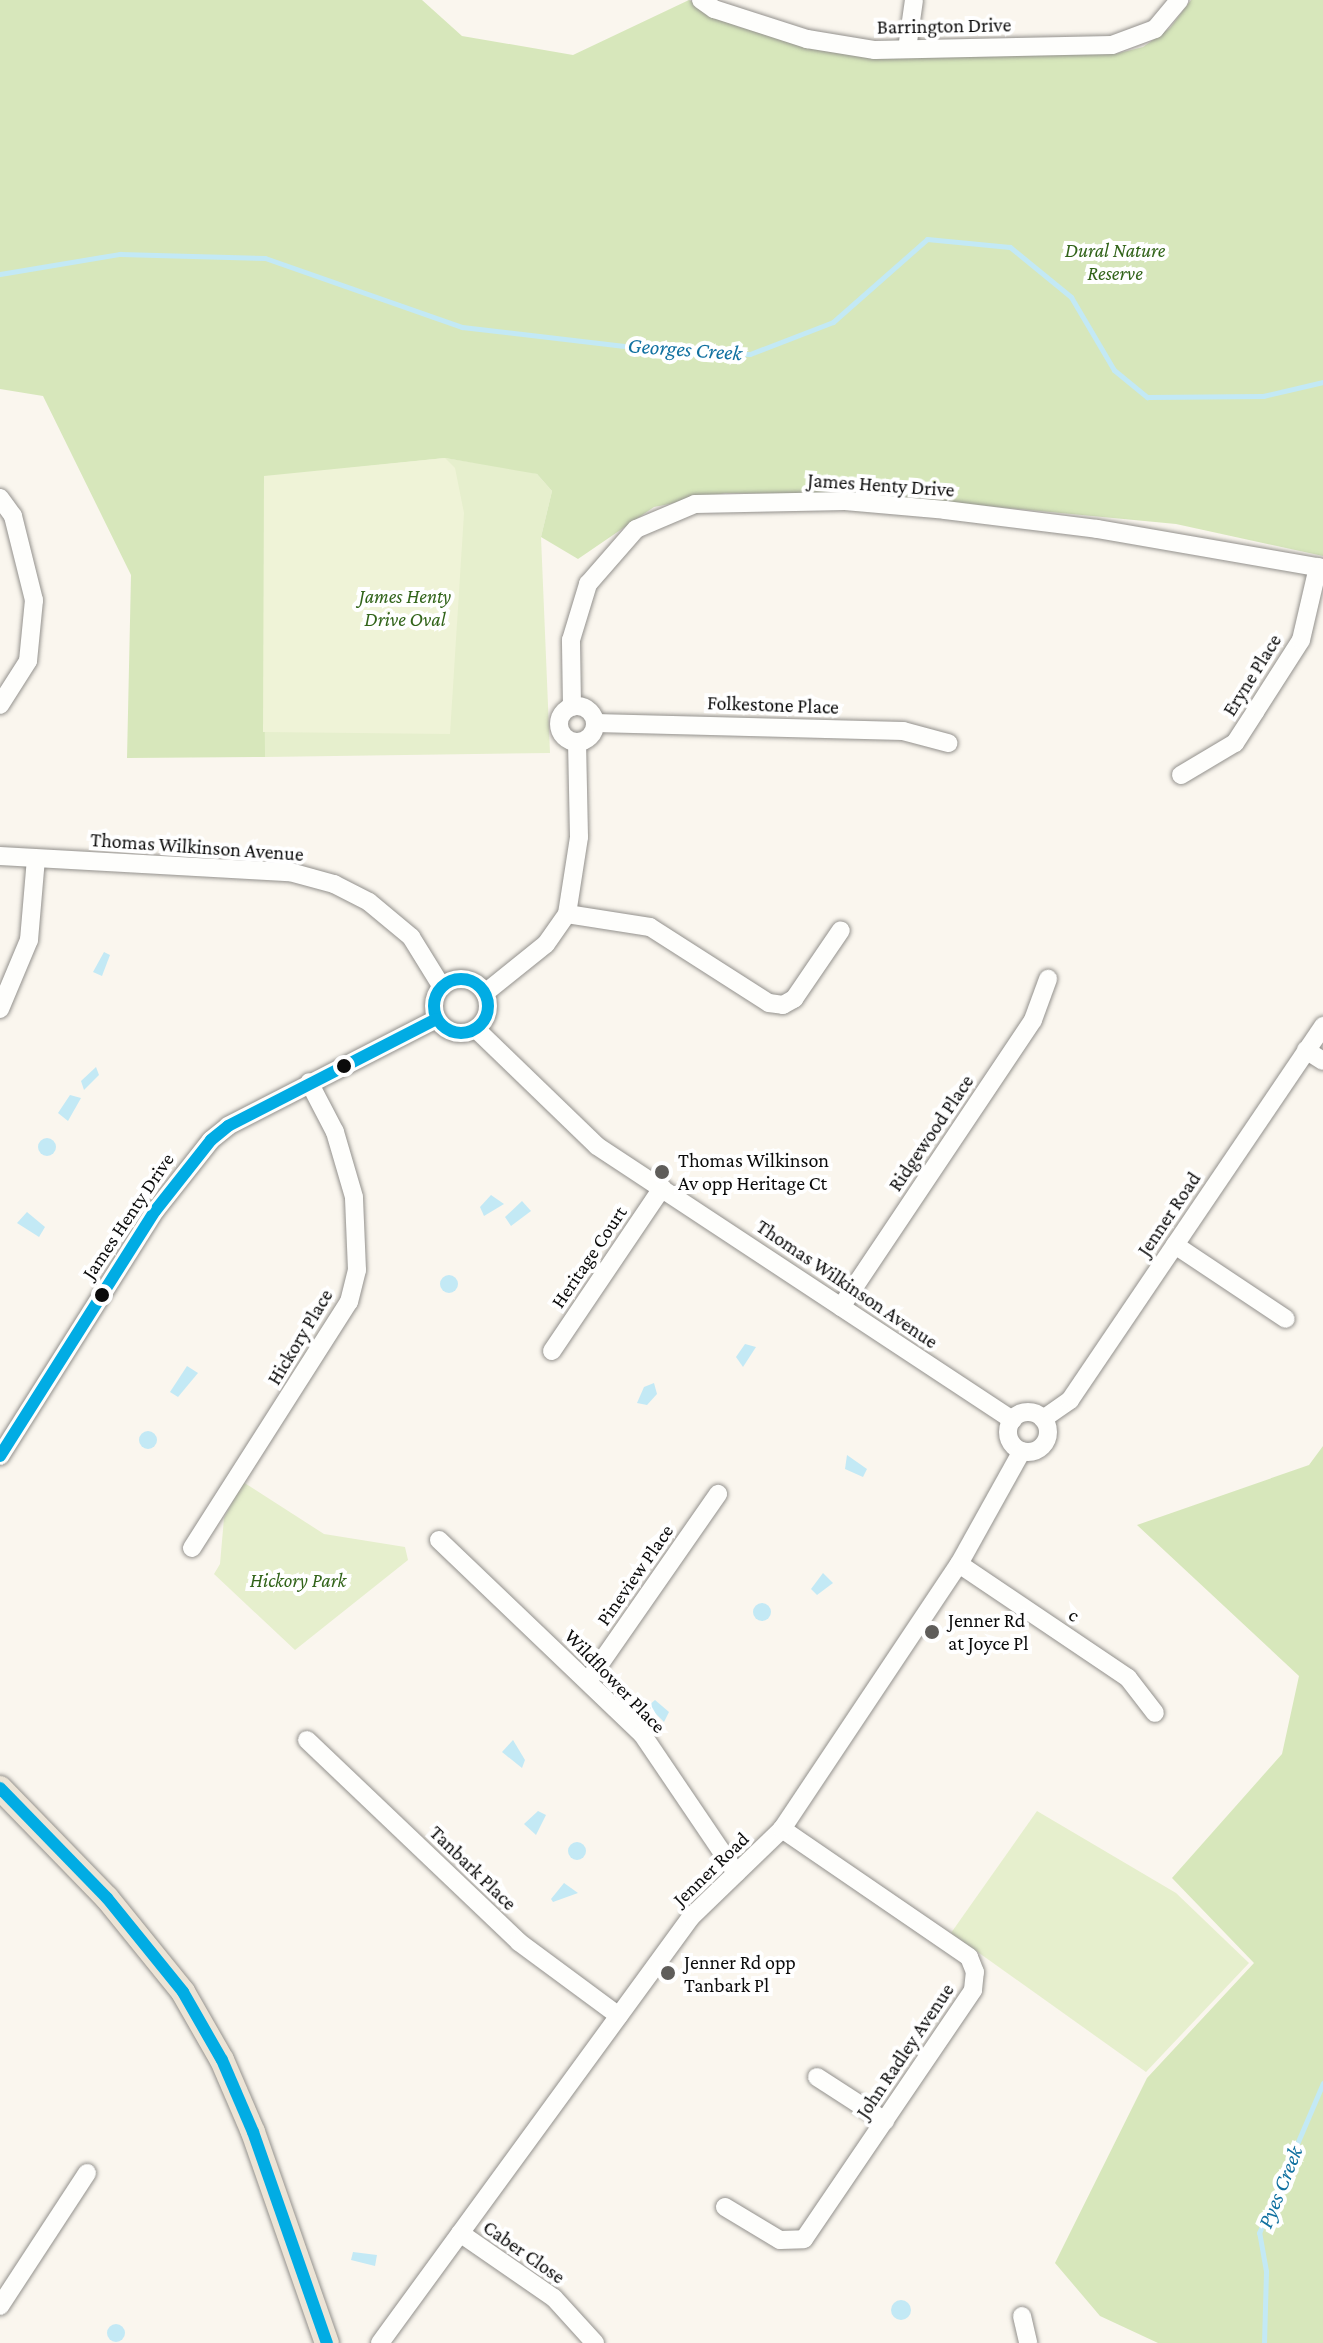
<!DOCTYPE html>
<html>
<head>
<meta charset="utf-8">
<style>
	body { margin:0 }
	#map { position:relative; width:1323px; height:2343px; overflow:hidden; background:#faf6ee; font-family:"Crimson Pro",serif }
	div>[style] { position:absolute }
	.green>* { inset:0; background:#e6efcd }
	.forest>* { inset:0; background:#d7e7bb }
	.pitch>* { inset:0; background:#eff3d7 }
	.water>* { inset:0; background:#c3e9f5 }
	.round { border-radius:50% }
	.stream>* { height:5px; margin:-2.5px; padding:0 2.5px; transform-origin:2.5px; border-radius:2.5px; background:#c3e9f5 }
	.roads { filter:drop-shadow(0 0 2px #93918d) drop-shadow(0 0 2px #93918d) }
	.minor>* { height:18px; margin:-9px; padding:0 9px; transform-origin:9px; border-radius:9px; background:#fefefc }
	.minor>.ring { margin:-9px; padding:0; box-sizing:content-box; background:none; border:18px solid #fefefc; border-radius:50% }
	.major>* { height:24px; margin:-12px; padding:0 12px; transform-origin:12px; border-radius:12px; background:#ece4d6 }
	.bus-1>* { height:12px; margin:-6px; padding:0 6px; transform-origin:6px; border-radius:6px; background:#01ace4 }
	.bus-1>.ring { margin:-6px; padding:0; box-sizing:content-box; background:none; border:12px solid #01ace4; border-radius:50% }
	.dots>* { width:22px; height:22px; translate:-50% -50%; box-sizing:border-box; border:4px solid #fff; border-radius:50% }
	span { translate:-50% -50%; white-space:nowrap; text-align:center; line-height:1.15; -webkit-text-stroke:8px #fff; paint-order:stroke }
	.street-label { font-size:20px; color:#0b0b0b }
	.park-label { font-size:20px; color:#32641a; font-style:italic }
	.poi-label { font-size:20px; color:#0b0b0b }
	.left { translate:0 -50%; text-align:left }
	.water-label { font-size:22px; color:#1171a0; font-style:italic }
</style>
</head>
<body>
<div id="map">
	<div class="green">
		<i style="clip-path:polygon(445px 458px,477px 463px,481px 459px,537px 474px,552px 491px,541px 537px,550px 753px,265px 757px,264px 476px)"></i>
		<i style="clip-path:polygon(243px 1482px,324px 1534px,405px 1547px,408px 1560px,295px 1650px,214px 1574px,220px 1564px,224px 1518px)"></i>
		<i style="clip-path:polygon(1037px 1811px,1176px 1893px,1249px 1963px,1146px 2072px,951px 1933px)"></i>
	</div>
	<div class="forest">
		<i style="clip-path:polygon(0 0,422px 0,462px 36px,573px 55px,689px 0,739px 27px,869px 57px,1115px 54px,1143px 47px,1170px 28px,1191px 0,1323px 0,1323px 556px,1176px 524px,873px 495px,725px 493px,654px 507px,578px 559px,541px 537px,552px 491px,537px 474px,445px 458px,264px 477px,265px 757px,127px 758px,131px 575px,43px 396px,0 389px)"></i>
		<i style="clip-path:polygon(1323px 1446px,1323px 2343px,1158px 2343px,1100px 2316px,1055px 2263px,1147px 2078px,1254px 1963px,1172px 1878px,1282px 1754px,1299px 1676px,1137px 1525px,1309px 1465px)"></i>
	</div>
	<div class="pitch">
		<i style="clip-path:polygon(445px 458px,455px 468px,464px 513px,450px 734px,263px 732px,264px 476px)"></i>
	</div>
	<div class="water">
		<i style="clip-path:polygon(104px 952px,110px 955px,102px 976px,93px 972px)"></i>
		<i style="clip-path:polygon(96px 1067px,99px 1075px,84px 1090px,81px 1081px)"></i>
		<i style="clip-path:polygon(70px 1095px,81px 1098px,68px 1121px,58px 1113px)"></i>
		<i class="round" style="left:38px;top:1138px;width:18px;height:18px"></i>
		<i style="clip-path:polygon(491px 1195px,504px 1204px,484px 1216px,480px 1207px)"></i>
		<i style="clip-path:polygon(522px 1201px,531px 1211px,511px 1226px,505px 1217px)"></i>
		<i style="clip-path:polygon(27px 1212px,45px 1227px,39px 1237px,17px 1223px)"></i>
		<i class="round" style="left:440px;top:1275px;width:18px;height:18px"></i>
		<i style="clip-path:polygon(745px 1344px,756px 1347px,743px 1367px,736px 1357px)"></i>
		<i style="clip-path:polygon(187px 1366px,198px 1373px,178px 1397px,170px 1392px)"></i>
		<i style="clip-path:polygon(654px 1383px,657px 1394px,647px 1405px,637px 1403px,644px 1387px)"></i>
		<i class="round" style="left:139px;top:1431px;width:18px;height:18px"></i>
		<i style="clip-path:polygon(847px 1455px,867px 1469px,863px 1477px,845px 1469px)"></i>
		<i style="clip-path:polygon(823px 1573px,833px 1583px,817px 1595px,811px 1589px)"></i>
		<i class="round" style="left:753px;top:1603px;width:18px;height:18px"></i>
		<i style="clip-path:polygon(655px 1700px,669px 1712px,664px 1722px,648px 1706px)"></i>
		<i style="clip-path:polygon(513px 1740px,525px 1760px,522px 1768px,502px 1752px)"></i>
		<i style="clip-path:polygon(538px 1811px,546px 1815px,536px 1835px,524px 1824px)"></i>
		<i class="round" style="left:568px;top:1842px;width:18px;height:18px"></i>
		<i style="clip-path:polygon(564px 1883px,578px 1893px,553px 1902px,551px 1899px)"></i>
		<i style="clip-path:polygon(353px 2252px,377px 2255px,375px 2266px,351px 2260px)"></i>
		<i class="round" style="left:891px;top:2300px;width:20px;height:20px"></i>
		<i class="round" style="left:107px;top:2324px;width:18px;height:18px"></i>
	</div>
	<div class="stream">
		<i style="left:0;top:274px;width:122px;rotate:-9.5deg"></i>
		<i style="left:120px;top:254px;width:145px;rotate:1.6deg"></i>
		<i style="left:265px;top:258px;width:209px;rotate:19.3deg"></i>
		<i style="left:462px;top:327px;width:204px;rotate:6.7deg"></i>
		<i style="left:665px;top:351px;width:85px;rotate:2deg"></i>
		<i style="left:750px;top:354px;width:89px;rotate:-21.1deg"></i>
		<i style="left:833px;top:322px;width:125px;rotate:-41.4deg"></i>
		<i style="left:927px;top:239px;width:83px;rotate:5.5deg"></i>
		<i style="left:1010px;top:247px;width:79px;rotate:39.3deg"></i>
		<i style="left:1071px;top:297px;width:85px;rotate:59.5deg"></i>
		<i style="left:1114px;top:370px;width:43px;rotate:39.3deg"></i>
		<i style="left:1147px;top:397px;width:116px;rotate:-0.5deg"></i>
		<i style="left:1263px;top:396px;width:62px;rotate:-13.1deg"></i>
		<i style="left:1264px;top:2343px;width:72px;rotate:-88.4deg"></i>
		<i style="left:1266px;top:2271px;width:39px;rotate:-100deg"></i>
		<i style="left:1259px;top:2233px;width:163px;rotate:-66.9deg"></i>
	</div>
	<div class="roads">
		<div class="minor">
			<i style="left:701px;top:0;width:16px;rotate:35deg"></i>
			<i style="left:714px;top:9px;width:98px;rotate:17.9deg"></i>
			<i style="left:807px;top:39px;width:69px;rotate:9.2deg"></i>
			<i style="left:875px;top:50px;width:237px;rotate:-1.2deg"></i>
			<i style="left:1112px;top:45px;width:46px;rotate:-20.4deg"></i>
			<i style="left:1155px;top:29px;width:38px;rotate:-50deg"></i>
			<i style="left:907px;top:49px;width:49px;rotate:-81.9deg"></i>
			<i style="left:0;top:498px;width:22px;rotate:54deg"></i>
			<i style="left:13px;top:516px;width:87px;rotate:76deg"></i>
			<i style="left:34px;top:600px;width:61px;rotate:95.6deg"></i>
			<i style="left:28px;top:661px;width:52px;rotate:122.5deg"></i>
			<i class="ring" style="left:559px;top:706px;width:18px;height:18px"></i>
			<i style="left:572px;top:707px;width:67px;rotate:-90.9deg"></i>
			<i style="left:571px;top:640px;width:59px;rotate:-73.1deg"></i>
			<i style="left:588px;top:584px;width:73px;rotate:-48.9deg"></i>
			<i style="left:636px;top:529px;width:64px;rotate:-23deg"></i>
			<i style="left:695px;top:504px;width:150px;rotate:-1.1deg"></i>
			<i style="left:845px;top:501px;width:100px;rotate:5.1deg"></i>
			<i style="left:945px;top:510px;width:153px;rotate:7.1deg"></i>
			<i style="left:1097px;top:529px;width:229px;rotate:9.8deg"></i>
			<i style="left:595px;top:723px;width:308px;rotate:1.5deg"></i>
			<i style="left:903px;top:731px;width:47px;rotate:14.9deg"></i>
			<i style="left:1181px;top:775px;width:63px;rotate:-30.7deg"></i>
			<i style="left:1235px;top:743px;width:37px;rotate:-57deg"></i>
			<i style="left:1255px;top:712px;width:85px;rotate:-57.4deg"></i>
			<i style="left:1301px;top:640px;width:75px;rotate:-76.9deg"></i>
			<i style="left:0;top:856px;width:290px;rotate:3.2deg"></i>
			<i style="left:290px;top:872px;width:46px;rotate:15.3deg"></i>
			<i style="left:334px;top:884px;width:39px;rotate:27deg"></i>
			<i style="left:369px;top:902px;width:55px;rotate:39.8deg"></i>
			<i style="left:411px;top:937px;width:59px;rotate:58.2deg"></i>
			<i style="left:567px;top:914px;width:84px;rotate:8.9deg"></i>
			<i style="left:650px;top:927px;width:141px;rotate:32.6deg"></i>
			<i style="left:769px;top:1003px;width:14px;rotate:8deg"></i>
			<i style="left:783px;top:1005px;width:13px;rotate:-29deg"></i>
			<i style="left:794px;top:999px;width:83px;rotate:-55.7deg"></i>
			<i class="ring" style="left:434px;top:979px;width:36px;height:36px"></i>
			<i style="left:485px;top:993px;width:78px;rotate:-38.8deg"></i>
			<i style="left:546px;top:944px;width:37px;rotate:-55deg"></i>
			<i style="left:567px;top:914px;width:78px;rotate:-81.1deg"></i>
			<i style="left:579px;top:837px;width:95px;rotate:-91.2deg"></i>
			<i style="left:0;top:1009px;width:75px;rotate:-67.2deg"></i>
			<i style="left:29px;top:940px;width:81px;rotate:-85.1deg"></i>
			<i style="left:476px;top:1029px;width:168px;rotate:44deg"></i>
			<i style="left:597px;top:1146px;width:498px;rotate:33.4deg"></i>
			<i style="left:1306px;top:1050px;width:20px;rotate:33deg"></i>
			<i style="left:1175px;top:1245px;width:133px;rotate:33.7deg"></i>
			<i style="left:841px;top:1307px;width:345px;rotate:-56.2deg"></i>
			<i style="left:1033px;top:1020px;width:44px;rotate:-69.9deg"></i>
			<i style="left:552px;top:1351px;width:197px;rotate:-56deg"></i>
			<i class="ring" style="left:1008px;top:1412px;width:22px;height:22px"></i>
			<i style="left:1043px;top:1419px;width:33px;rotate:-35deg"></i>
			<i style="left:1070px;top:1400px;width:452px;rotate:-55.9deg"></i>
			<i style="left:0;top:1456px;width:290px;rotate:-57.7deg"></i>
			<i style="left:155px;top:1211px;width:90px;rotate:-51.7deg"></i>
			<i style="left:211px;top:1140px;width:22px;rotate:-39deg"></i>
			<i style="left:228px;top:1126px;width:234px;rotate:-27.2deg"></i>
			<i style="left:439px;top:1540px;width:281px;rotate:43.7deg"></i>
			<i style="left:642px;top:1734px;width:168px;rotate:55.9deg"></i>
			<i style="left:192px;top:1548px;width:292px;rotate:-57.5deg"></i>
			<i style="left:349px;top:1302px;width:33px;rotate:-76deg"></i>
			<i style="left:357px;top:1270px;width:73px;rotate:-92.4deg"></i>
			<i style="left:354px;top:1197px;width:68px;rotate:-106.3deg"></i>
			<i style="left:335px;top:1132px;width:56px;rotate:-117.5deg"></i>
			<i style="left:959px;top:1564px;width:204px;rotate:34deg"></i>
			<i style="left:1128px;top:1678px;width:44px;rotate:52.4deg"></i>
			<i style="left:588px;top:1681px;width:228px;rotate:-55.2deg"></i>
			<i style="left:307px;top:1740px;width:293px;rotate:43.6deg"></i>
			<i style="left:519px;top:1942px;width:124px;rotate:36.5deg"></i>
			<i style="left:817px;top:2077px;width:81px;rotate:32.9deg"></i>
			<i style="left:725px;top:2207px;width:64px;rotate:31deg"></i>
			<i style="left:780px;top:2240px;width:24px;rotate:-2deg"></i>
			<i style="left:804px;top:2239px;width:301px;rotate:-55.8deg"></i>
			<i style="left:973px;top:1990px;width:18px;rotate:-84deg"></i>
			<i style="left:975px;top:1972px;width:16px;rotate:-112deg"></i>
			<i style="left:969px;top:1957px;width:227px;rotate:-145.6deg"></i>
			<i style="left:460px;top:2233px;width:114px;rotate:34.7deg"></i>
			<i style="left:554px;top:2298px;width:61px;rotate:47.7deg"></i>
			<i style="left:0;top:2306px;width:159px;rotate:-56.8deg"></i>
			<i style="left:1022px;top:2316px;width:28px;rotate:77deg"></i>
			<i style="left:380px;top:2343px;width:527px;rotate:-53.87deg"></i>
			<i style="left:691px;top:1917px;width:127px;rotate:-44deg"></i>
			<i style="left:782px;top:1829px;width:319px;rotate:-56.3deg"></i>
			<i style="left:959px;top:1564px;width:129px;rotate:-60.9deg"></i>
		</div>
		<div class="major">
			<i style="left:0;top:1788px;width:153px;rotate:45.8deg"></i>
			<i style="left:107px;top:1898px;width:121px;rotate:51deg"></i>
			<i style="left:183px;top:1992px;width:78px;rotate:60.2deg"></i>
			<i style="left:222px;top:2060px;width:78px;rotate:66.7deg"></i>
			<i style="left:253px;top:2132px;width:224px;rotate:70.7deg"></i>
		</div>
	</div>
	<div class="bus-1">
		<i class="ring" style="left:434px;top:979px;width:42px;height:42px"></i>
		<i style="left:0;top:1456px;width:290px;rotate:-57.7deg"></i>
		<i style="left:155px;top:1211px;width:90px;rotate:-51.7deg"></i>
		<i style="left:211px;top:1140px;width:22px;rotate:-39deg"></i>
		<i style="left:228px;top:1126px;width:234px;rotate:-27.2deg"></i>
		<i style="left:0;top:1788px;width:153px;rotate:45.8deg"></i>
		<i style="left:107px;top:1898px;width:121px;rotate:51deg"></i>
		<i style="left:183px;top:1992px;width:78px;rotate:60.2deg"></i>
		<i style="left:222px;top:2060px;width:78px;rotate:66.7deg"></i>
		<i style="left:253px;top:2132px;width:224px;rotate:70.7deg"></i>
	</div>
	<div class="dots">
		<i style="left:344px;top:1066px;background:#0b0b0b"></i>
		<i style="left:662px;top:1172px;background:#5f5d5a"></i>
		<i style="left:102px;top:1295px;background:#0b0b0b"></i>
		<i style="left:932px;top:1632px;background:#5f5d5a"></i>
		<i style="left:668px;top:1973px;background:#5f5d5a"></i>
	</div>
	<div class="street-label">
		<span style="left:944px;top:26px;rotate:-1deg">Barrington Drive</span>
		<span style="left:881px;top:485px;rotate:4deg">James Henty Drive</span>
		<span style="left:1252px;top:675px;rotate:-58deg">Eryne Place</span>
		<span style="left:773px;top:705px;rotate:2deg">Folkestone Place</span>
		<span style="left:197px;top:847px;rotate:4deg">Thomas Wilkinson Avenue</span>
		<span style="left:931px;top:1133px;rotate:-56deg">Ridgewood Place</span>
		<span style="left:1169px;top:1214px;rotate:-56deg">Jenner Road</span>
		<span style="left:128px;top:1216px;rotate:-56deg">James Henty Drive</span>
		<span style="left:589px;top:1257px;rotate:-56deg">Heritage Court</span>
		<span style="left:847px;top:1284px;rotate:34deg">Thomas Wilkinson Avenue</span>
		<span style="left:300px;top:1337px;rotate:-59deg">Hickory Place</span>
		<span style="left:635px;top:1575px;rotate:-55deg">Pineview Place</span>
		<span style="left:1074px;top:1615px;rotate:34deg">c</span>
		<span style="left:615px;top:1681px;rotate:46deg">Wildflower Place</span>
		<span style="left:473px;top:1868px;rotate:44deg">Tanbark Place</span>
		<span style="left:711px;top:1869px;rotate:-44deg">Jenner Road</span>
		<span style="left:905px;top:2051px;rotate:-56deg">John Radley Avenue</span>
		<span style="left:524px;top:2252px;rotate:35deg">Caber Close</span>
	</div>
	<div class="park-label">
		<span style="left:1115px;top:262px">Dural Nature<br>Reserve</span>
		<span style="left:405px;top:608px">James Henty<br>Drive Oval</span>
		<span style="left:298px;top:1580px">Hickory Park</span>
	</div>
	<div class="poi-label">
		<span class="left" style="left:678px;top:1172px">Thomas Wilkinson<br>Av opp Heritage Ct</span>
		<span class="left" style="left:948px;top:1632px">Jenner Rd<br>at Joyce Pl</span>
		<span class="left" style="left:684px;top:1974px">Jenner Rd opp<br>Tanbark Pl</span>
	</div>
	<div class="water-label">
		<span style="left:685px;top:349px;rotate:4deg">Georges Creek</span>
		<span style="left:1280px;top:2187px;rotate:-68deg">Pyes Creek</span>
	</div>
</div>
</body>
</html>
